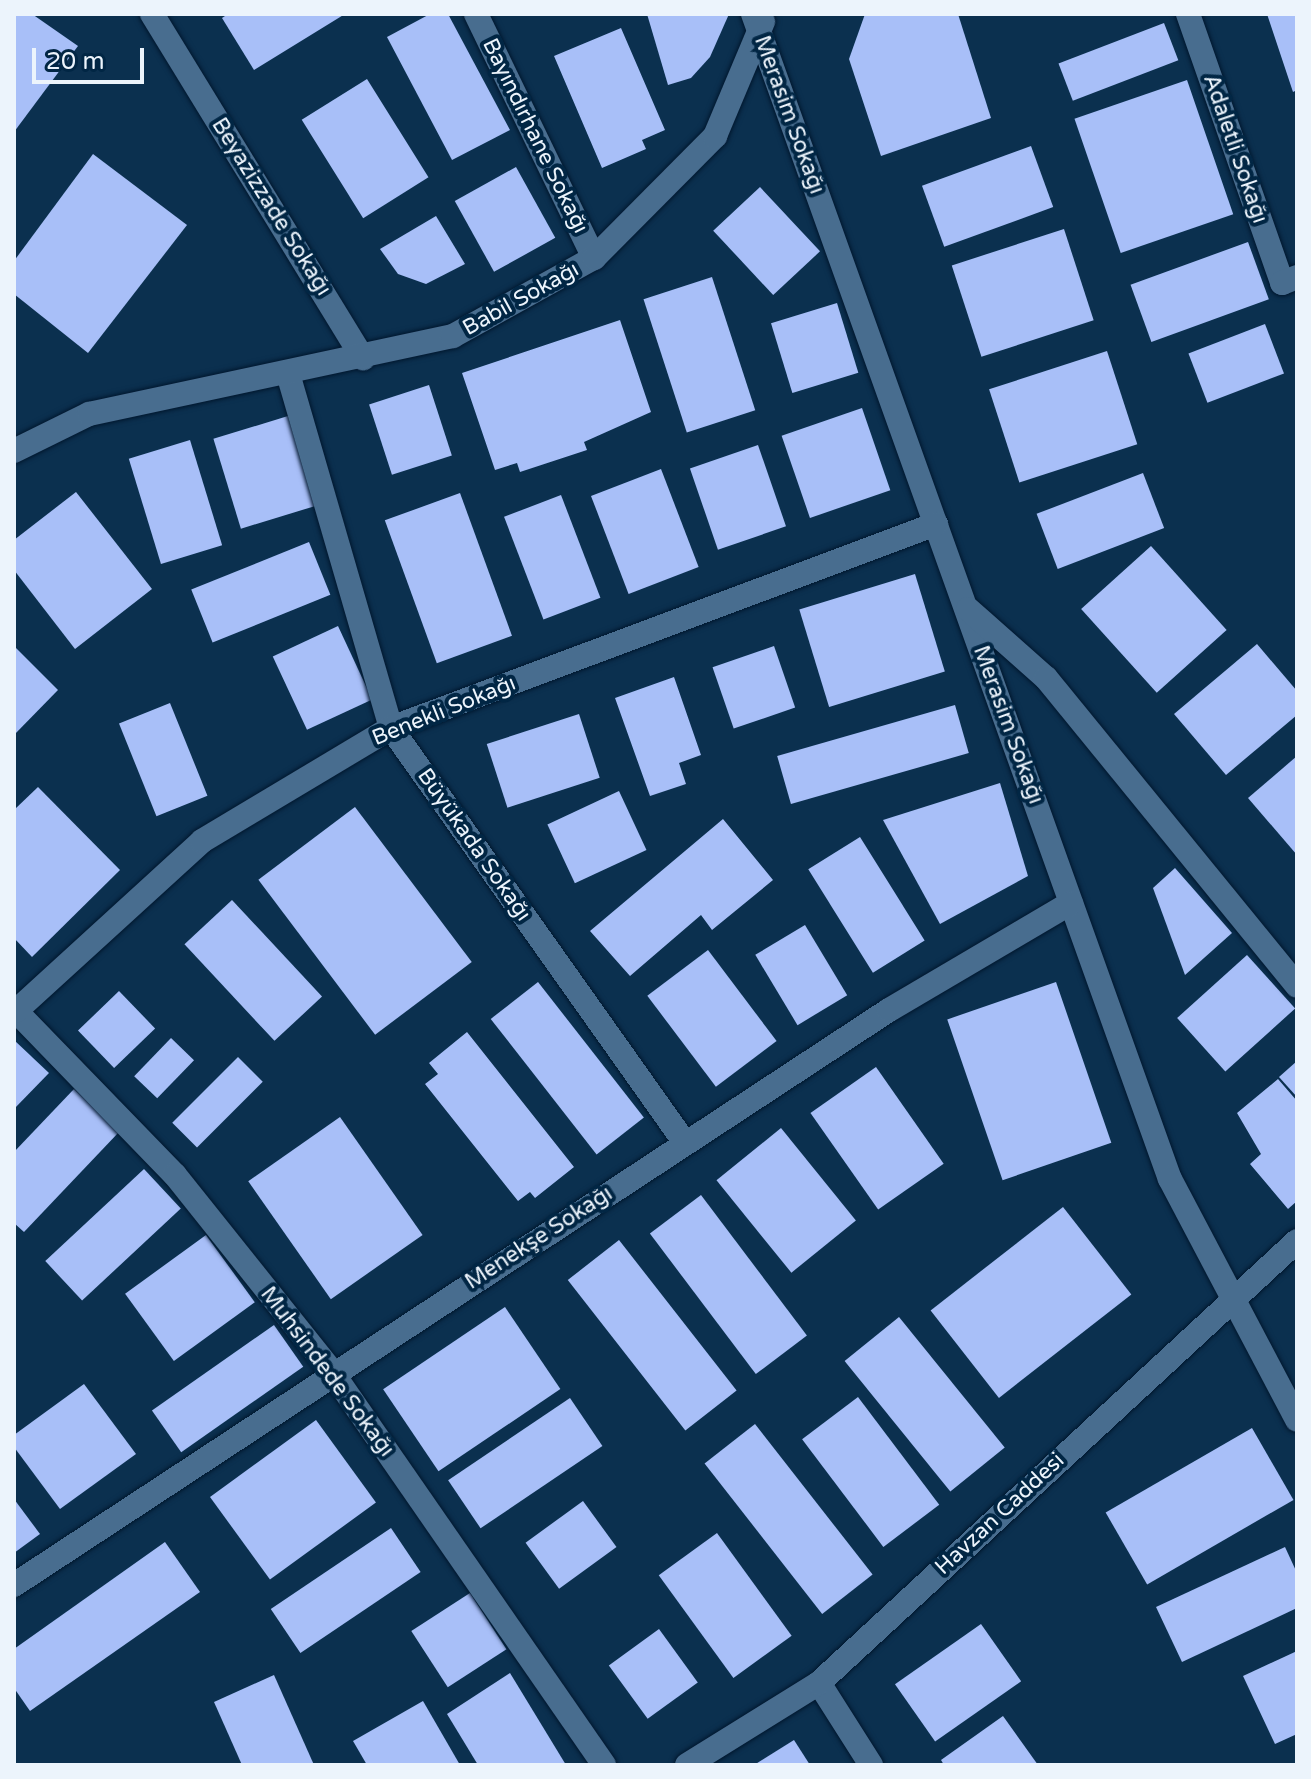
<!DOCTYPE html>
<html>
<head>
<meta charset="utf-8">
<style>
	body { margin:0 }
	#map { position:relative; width:1311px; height:1779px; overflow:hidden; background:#0b304f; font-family:"Varela Round",sans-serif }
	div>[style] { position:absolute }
	.building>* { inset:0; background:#a8bff8; transform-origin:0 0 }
	.roads { filter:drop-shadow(0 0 2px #00172e) drop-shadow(0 0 2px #00172e) }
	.street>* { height:24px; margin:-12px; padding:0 12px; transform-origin:12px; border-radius:12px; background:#486d8f }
	.secondary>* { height:24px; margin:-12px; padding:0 12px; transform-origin:12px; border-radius:12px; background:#486d8f }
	span { translate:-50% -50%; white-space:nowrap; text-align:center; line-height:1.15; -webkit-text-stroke:8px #012644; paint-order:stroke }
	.street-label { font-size:22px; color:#ecf4fc }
	.frame { position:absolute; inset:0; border:16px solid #ecf4fc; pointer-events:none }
	.scale { position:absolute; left:32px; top:48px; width:112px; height:36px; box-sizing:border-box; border:4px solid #ecf4fc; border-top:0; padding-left:10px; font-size:24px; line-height:28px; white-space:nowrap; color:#ecf4fc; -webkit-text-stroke:6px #012644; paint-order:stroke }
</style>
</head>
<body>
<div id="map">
	<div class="building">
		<i style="clip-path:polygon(14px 14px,32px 14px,78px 46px,14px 132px)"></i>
		<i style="clip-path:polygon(228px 14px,345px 14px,254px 70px,222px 18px)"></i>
		<i style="clip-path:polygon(430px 14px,448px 14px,510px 130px,452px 160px,387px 37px)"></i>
		<i style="clip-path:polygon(647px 14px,729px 14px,710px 57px,691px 78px,668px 85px)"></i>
		<i style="clip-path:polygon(865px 14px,958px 14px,991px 118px,881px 156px,849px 59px)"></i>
		<i style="clip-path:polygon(1267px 14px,1297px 14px,1297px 90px,1293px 92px)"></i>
		<i style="left:1164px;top:23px;width:40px;height:113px;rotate:69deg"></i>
		<i style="clip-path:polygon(621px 28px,665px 130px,642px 140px,646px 149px,602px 168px,554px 56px)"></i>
		<i style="left:367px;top:79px;width:116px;height:77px;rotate:58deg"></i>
		<i style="left:1187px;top:80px;width:142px;height:119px;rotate:71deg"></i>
		<i style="left:1031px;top:146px;width:65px;height:116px;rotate:70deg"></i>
		<i style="clip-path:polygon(93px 154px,187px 225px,88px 353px,14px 294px,14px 261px)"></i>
		<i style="left:516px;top:167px;width:81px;height:70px;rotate:61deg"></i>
		<i style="left:760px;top:187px;width:88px;height:64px;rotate:47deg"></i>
		<i style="clip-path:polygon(436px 216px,465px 264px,426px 284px,398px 274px,380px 249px)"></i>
		<i style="left:1064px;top:229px;width:96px;height:118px;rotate:72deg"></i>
		<i style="left:1248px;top:242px;width:61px;height:125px;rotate:70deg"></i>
		<i style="left:712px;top:277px;width:140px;height:72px;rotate:72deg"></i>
		<i style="left:837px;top:303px;width:73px;height:69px;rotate:73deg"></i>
		<i style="clip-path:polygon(620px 320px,651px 412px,584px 442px,587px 450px,520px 472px,517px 463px,495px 470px,462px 373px)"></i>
		<i style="left:1265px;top:324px;width:53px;height:82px;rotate:69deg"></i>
		<i style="left:1107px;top:351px;width:98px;height:124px;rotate:72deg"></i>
		<i style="left:429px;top:385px;width:74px;height:63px;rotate:72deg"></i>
		<i style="left:862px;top:408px;width:87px;height:85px;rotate:71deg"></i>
		<i style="left:288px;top:416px;width:94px;height:78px;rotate:73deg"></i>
		<i style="left:190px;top:440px;width:110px;height:64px;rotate:73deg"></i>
		<i style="left:758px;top:445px;width:86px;height:72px;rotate:71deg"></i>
		<i style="left:661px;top:469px;width:105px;height:75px;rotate:69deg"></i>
		<i style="left:1143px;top:473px;width:59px;height:114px;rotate:69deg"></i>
		<i style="clip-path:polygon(76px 492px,152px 589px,75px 649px,14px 570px,14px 540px)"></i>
		<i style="left:460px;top:493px;width:152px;height:80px;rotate:70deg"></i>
		<i style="left:561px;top:495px;width:110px;height:61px;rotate:69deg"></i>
		<i style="left:309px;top:542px;width:57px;height:127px;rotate:68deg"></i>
		<i style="left:1151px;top:546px;width:113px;height:94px;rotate:48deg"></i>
		<i style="left:915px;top:574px;width:102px;height:121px;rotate:73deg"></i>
		<i style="left:338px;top:626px;width:81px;height:72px;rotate:65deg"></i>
		<i style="clip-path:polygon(1257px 644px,1297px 691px,1297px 715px,1226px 775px,1174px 714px)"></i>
		<i style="clip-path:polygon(14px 646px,58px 690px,14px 735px)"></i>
		<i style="left:774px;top:646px;width:65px;height:65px;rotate:71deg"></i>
		<i style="clip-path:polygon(674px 677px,701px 755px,679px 763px,686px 784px,650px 796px,615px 698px)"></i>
		<i style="left:170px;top:703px;width:100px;height:55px;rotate:68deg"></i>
		<i style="left:955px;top:705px;width:50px;height:185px;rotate:74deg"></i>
		<i style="left:579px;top:714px;width:67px;height:97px;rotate:72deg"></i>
		<i style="clip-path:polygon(1297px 756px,1297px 855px,1248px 798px)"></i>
		<i style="clip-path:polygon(1000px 783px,1028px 876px,940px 924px,883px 820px)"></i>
		<i style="clip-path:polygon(38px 787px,120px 870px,32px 957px,14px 938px,14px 810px)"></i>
		<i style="left:619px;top:791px;width:65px;height:79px;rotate:65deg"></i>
		<i style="left:355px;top:807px;width:194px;height:121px;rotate:53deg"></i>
		<i style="clip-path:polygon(723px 819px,773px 880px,712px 930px,701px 915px,630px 976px,590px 931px)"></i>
		<i style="left:860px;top:837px;width:122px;height:61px;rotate:58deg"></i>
		<i style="clip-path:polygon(1175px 868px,1232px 933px,1185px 975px,1153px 888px)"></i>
		<i style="left:232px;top:900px;width:132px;height:65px;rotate:47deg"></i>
		<i style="left:805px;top:925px;width:82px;height:58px;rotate:59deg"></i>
		<i style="left:708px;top:950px;width:114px;height:76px;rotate:53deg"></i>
		<i style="left:1247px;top:955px;width:72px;height:94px;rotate:48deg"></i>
		<i style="left:538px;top:982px;width:172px;height:60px;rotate:52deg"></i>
		<i style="left:1056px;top:982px;width:170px;height:115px;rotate:71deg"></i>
		<i style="left:119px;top:991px;width:52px;height:57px;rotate:46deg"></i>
		<i style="clip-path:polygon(467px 1032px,574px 1167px,535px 1198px,530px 1192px,518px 1201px,425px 1084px,438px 1074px,429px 1063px)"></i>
		<i style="left:171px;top:1038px;width:32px;height:53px;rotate:44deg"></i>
		<i style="clip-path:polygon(14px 1040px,49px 1073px,14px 1109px)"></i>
		<i style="left:238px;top:1057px;width:35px;height:93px;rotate:45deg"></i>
		<i style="clip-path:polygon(1297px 1061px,1297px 1097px,1279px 1077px)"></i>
		<i style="left:876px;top:1067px;width:118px;height:80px;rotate:55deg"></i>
		<i style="clip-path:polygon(1278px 1079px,1297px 1101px,1297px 1201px,1288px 1209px,1250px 1164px,1261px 1154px,1237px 1113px)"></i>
		<i style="clip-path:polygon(74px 1089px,119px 1132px,24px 1232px,14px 1223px,14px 1152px)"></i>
		<i style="left:340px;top:1117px;width:144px;height:112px;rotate:55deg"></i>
		<i style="left:781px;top:1128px;width:119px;height:83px;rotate:51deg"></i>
		<i style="left:144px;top:1169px;width:54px;height:135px;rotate:47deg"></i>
		<i style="left:701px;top:1195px;width:176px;height:64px;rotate:53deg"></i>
		<i style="left:1063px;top:1207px;width:111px;height:168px;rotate:52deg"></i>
		<i style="left:206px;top:1235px;width:83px;height:100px;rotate:54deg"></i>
		<i style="left:619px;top:1240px;width:191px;height:65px;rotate:52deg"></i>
		<i style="left:505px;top:1307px;width:99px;height:147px;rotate:56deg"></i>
		<i style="left:899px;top:1317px;width:168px;height:70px;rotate:51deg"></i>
		<i style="left:274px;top:1325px;width:51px;height:149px;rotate:55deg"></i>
		<i style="clip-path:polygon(84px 1384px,136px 1454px,60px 1509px,14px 1447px,14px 1435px)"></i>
		<i style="left:858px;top:1397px;width:135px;height:70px;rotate:53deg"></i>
		<i style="left:570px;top:1398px;width:58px;height:147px;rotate:56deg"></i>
		<i style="left:316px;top:1420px;width:102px;height:131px;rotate:54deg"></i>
		<i style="left:755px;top:1424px;width:191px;height:64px;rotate:52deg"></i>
		<i style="left:1252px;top:1428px;width:83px;height:169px;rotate:60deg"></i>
		<i style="clip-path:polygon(14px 1499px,40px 1534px,14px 1553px)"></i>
		<i style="left:583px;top:1501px;width:57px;height:71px;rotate:54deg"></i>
		<i style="left:391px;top:1528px;width:53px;height:145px;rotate:56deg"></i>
		<i style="left:717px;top:1533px;width:127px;height:72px;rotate:54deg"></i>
		<i style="clip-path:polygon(165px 1542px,200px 1592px,30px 1711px,14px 1688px,14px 1649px)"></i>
		<i style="clip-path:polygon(1285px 1547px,1297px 1573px,1297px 1608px,1182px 1662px,1156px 1607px)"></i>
		<i style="left:470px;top:1593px;width:67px;height:70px;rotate:57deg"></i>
		<i style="left:981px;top:1624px;width:70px;height:105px;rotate:55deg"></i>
		<i style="left:659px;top:1629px;width:66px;height:62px;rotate:54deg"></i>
		<i style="clip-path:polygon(1297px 1651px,1297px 1734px,1275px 1744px,1243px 1676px)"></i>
		<i style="clip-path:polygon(510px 1673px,566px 1765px,478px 1765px,447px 1714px)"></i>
		<i style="clip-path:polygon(274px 1675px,314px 1765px,242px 1765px,214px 1702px)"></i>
		<i style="clip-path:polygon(423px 1701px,460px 1765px,367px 1765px,353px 1741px)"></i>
		<i style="clip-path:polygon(1003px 1716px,1038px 1765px,944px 1765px,941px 1760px)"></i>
		<i style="clip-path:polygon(794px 1740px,810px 1765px,754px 1765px)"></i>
	</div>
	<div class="roads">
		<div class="street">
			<i style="left:152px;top:14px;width:404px;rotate:58.5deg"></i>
			<i style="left:476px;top:14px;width:271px;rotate:64.2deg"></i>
			<i style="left:753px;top:14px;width:1237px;rotate:70.31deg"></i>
			<i style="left:1170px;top:1179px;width:272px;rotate:62.2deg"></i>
			<i style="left:1188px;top:14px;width:285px;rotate:70.7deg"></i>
			<i style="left:1282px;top:283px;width:16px;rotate:-22deg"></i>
			<i style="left:289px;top:377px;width:366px;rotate:73.8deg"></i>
			<i style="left:391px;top:728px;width:509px;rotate:54.68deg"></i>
			<i style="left:14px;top:451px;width:84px;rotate:-26.3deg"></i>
			<i style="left:89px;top:414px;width:372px;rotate:-12.1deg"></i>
			<i style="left:453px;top:336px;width:161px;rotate:-29deg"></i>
			<i style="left:594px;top:258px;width:172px;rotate:-45.2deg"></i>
			<i style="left:715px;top:136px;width:124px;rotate:-67.2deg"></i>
			<i style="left:968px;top:609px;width:104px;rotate:41.5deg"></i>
			<i style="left:1046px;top:678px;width:397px;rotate:50.8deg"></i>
			<i style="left:14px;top:1009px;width:231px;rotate:45.9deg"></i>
			<i style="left:175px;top:1175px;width:252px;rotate:51.4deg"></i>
			<i style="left:332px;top:1372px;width:478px;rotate:55.3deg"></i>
			<i style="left:16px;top:1011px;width:252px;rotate:-42.4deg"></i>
			<i style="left:202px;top:841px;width:220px;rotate:-30.9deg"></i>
			<i style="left:391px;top:728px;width:582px;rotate:-20.52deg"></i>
			<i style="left:14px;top:1585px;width:1047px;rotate:-33.31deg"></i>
			<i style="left:889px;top:1010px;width:211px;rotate:-30.5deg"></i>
			<i style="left:819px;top:1683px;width:97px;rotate:57.6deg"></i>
		</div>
		<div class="secondary">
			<i style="left:687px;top:1765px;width:155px;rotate:-31.8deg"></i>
			<i style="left:819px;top:1683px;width:651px;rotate:-42.76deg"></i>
		</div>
	</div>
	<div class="street-label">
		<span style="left:789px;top:115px;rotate:70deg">Merasim Sokağı</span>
		<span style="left:535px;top:136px;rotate:64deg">Bayındırhane Sokağı</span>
		<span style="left:1235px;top:149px;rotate:71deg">Adaletli Sokağı</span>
		<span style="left:271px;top:207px;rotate:58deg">Beyazizzade Sokağı</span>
		<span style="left:521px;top:299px;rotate:-29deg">Babil Sokağı</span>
		<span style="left:444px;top:711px;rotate:-22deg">Benekli Sokağı</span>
		<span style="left:1008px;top:725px;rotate:70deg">Merasim Sokağı</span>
		<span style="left:474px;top:845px;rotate:55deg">Büyükada Sokağı</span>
		<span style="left:539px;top:1238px;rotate:-33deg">Menekşe Sokağı</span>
		<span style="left:327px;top:1372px;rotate:53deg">Muhsindede Sokağı</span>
		<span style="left:1000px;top:1514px;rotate:-43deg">Havzan Caddesi</span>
	</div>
	<div class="frame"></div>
	<div class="scale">20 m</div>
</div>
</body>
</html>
